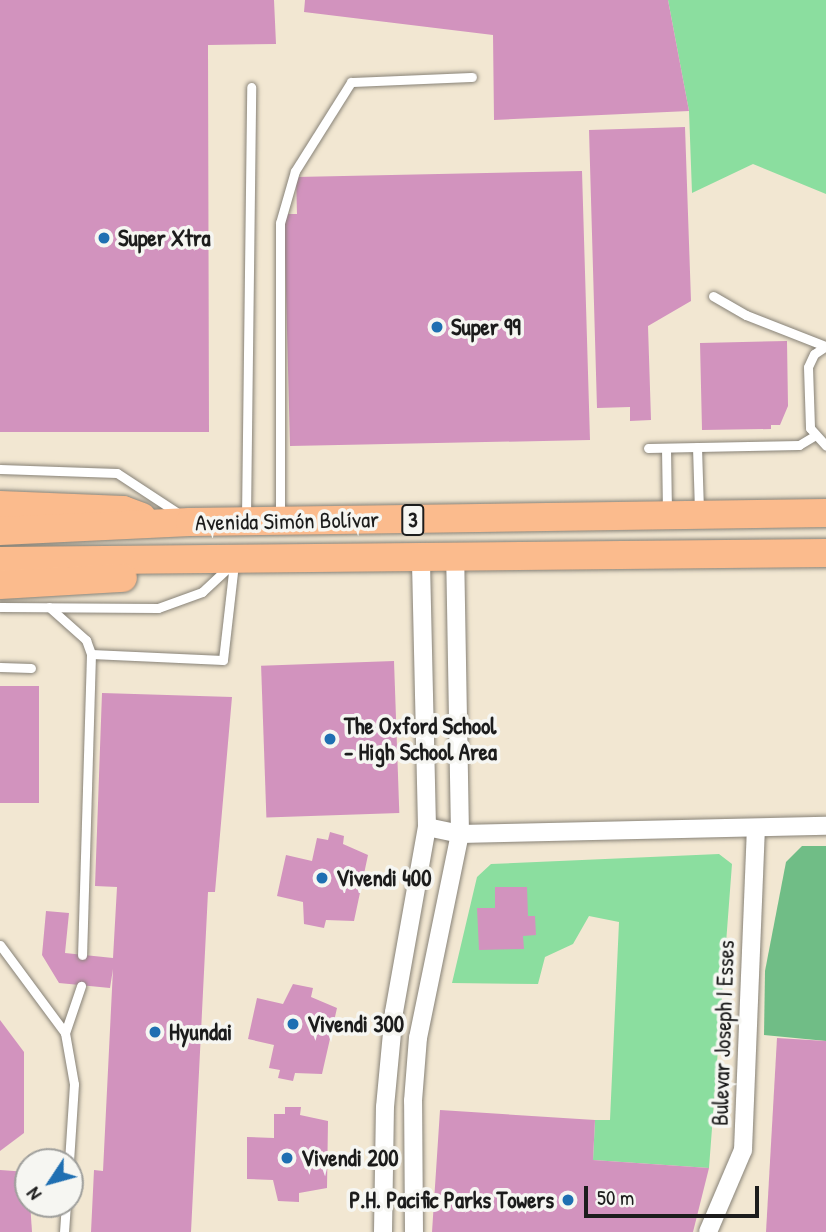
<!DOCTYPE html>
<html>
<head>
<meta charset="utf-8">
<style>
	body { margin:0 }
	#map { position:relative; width:826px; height:1232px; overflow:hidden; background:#f2e7d2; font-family:"Patrick Hand",sans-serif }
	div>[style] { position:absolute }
	.green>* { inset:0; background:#8bde9f }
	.forest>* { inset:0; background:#70bd86 }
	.building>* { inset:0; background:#d293be; transform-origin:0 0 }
	.roads { filter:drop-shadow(0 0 2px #878277) drop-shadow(0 0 2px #878277) }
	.service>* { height:9px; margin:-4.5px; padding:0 4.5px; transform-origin:4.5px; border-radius:4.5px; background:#fff }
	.minor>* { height:18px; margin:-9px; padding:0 9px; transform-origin:9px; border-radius:9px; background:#fff }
	.primary>* { height:28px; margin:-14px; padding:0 14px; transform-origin:14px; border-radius:14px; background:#fbbb8d }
	.dots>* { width:19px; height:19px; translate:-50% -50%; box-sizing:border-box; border:4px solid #f6f6f2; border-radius:50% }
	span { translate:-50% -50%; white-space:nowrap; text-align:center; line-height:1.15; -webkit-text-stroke:7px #f6f6f2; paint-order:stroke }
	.shield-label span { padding:2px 5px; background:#f6f6f2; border:2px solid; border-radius:5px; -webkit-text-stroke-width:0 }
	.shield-label { font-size:21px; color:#1c1c1c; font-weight:700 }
	.poi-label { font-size:23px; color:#1c1c1c; font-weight:700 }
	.left { translate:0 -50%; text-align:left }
	.right { translate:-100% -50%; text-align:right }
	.street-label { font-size:23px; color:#1c1c1c }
	.north { position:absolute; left:14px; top:1148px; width:70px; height:70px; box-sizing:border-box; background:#f6f6f2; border:2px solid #9f9f9c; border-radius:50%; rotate:234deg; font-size:19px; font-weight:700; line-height:28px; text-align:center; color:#1c1c1c }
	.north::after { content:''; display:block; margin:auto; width:24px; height:32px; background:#1f6fb2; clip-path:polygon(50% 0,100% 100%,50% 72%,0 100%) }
	.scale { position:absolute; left:584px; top:1186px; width:175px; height:32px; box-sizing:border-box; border:4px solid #1c1c1c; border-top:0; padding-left:9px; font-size:21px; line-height:24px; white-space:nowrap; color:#1c1c1c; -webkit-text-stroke:5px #f6f6f2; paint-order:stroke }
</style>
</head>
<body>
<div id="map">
	<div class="green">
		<i style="clip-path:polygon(668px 0,826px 0,826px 194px,753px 164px,692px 193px,689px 111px)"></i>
		<i style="clip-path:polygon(719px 854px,732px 864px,709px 1168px,593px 1160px,595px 1120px,610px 1120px,619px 922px,589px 916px,573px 944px,545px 957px,538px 984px,452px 983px,477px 877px,491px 864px)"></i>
	</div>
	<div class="forest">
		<i style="clip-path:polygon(802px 846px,826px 846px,826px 1041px,764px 1035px,765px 971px,786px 862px)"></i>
	</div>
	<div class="building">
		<i style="clip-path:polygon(0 0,274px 0,276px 44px,208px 45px,209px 432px,0 432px)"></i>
		<i style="clip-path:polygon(305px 0,668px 0,689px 111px,494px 120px,493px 35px,304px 12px)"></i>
		<i style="clip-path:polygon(685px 127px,691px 301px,648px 326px,651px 420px,630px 421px,630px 407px,597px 408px,589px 130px)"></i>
		<i style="clip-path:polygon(582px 171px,590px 440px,290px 446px,284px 214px,297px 214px,296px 177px)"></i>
		<i style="clip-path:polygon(787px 341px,788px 406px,780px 425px,771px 425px,771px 429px,702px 430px,700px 343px)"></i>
		<i style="left:394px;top:661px;width:152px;height:133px;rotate:88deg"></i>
		<i style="left:0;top:686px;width:39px;height:117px"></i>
		<i style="clip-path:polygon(102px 693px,232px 697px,215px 892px,208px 892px,191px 1232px,91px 1232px,94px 1170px,103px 1171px,113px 969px,110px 988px,59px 983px,42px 955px,46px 911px,69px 913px,65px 953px,113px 958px,117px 887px,95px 886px)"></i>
		<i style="clip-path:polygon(330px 832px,344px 836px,343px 844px,368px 855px,354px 921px,326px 920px,324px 928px,304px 924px,303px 902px,277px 896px,286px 855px,312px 861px,317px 838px,328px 840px)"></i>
		<i style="clip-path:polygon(495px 887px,527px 887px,528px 916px,535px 916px,536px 935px,523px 936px,524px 949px,479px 950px,477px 908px,495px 908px)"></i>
		<i style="clip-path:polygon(293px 984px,313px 988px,311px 997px,337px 1008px,322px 1074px,295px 1073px,293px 1081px,278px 1078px,280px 1070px,269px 1068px,274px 1045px,248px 1039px,257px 998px,283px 1004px)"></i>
		<i style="clip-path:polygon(0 1020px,24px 1052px,24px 1133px,0 1151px)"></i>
		<i style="clip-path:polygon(777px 1038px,826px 1041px,826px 1232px,766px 1232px)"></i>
		<i style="clip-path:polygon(285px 1107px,301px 1107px,300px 1115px,328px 1121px,327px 1188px,299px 1193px,299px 1202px,278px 1201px,273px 1180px,247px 1179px,247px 1137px,274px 1138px,274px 1114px,285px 1114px)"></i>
		<i style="clip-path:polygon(440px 1110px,595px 1120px,593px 1160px,709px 1168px,693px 1232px,432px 1232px)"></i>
		<i style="clip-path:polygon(0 1170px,28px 1172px,32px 1232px,0 1232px)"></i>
	</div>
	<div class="roads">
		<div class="service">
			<i style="left:713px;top:296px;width:38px;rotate:30deg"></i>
			<i style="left:746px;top:315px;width:85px;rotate:21.4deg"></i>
			<i style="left:826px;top:346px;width:14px;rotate:146deg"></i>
			<i style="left:814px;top:354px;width:14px;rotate:115deg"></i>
			<i style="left:808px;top:367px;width:61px;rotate:88.1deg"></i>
			<i style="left:810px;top:428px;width:24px;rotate:48deg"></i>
			<i style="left:697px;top:447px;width:63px;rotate:88.2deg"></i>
			<i style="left:648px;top:448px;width:151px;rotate:-1.1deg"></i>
			<i style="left:799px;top:445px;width:17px;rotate:-31deg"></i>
			<i style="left:666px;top:448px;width:65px;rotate:89.1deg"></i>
			<i style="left:0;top:469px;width:117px;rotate:2deg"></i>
			<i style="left:117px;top:473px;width:77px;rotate:33.3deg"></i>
			<i style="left:246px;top:517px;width:430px;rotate:-89.3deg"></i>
			<i style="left:280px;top:517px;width:294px;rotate:-90deg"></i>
			<i style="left:280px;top:223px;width:54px;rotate:-73.9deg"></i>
			<i style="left:295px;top:171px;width:105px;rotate:-57.8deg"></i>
			<i style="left:351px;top:82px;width:121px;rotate:-2.4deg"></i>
			<i style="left:0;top:607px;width:158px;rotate:0.4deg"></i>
			<i style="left:158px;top:608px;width:47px;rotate:-20deg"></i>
			<i style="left:202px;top:592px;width:38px;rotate:-43deg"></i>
			<i style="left:49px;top:607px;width:50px;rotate:41.7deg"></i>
			<i style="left:86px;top:640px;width:15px;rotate:70deg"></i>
			<i style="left:91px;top:654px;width:301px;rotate:91.7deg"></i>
			<i style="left:91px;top:654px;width:132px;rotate:2.6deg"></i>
			<i style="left:223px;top:660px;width:98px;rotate:-83.5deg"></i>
			<i style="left:0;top:667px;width:31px;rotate:2deg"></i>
			<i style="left:0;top:945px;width:109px;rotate:53.5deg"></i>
			<i style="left:65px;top:1033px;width:52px;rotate:80deg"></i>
			<i style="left:74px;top:1084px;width:78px;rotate:93.7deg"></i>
			<i style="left:65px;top:1033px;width:50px;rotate:-71.2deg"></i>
			<i style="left:64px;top:1232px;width:28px;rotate:-86deg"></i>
		</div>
		<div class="minor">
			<i style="left:427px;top:827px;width:34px;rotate:12deg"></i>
			<i style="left:460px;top:834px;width:366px;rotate:-1.3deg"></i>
			<i style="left:383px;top:1232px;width:125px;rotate:-89.1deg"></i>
			<i style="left:385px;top:1107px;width:95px;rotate:-84.6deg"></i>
			<i style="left:394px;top:1012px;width:188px;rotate:-79.9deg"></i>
			<i style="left:427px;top:827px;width:268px;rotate:-91.3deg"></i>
			<i style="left:414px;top:1232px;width:131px;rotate:-90.4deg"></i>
			<i style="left:413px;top:1101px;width:63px;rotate:-85.5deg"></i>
			<i style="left:418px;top:1038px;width:208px;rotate:-78.4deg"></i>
			<i style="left:460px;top:834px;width:275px;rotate:-91deg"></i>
			<i style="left:708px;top:1232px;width:89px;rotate:-66.9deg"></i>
			<i style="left:743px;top:1150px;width:321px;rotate:-87.7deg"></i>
		</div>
		<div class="primary">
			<i style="left:0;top:505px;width:123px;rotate:2.3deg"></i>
			<i style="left:123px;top:510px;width:20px;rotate:20deg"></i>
			<i style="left:0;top:531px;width:190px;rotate:-2.7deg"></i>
			<i style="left:190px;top:522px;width:636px;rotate:-0.81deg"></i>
			<i style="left:0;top:561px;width:826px;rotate:-0.55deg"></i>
			<i style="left:0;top:585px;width:123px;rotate:-3.3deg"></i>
		</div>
	</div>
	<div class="dots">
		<i style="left:104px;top:238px;background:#1f6fb2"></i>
		<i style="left:437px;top:327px;background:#1f6fb2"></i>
		<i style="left:330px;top:739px;background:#1f6fb2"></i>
		<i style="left:322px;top:878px;background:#1f6fb2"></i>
		<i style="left:293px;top:1024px;background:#1f6fb2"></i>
		<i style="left:155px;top:1032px;background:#1f6fb2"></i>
		<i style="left:287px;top:1158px;background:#1f6fb2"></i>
		<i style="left:568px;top:1200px;background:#1f6fb2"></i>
	</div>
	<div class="shield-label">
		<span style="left:413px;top:520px">3</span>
	</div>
	<div class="poi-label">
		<span class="left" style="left:118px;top:238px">Super Xtra</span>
		<span class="left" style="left:451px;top:327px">Super 99</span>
		<span class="left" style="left:344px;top:739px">The Oxford School<br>- High School Area</span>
		<span class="left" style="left:336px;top:878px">Vivendi 400</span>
		<span class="left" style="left:307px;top:1024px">Vivendi 300</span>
		<span class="left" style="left:169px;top:1032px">Hyundai</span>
		<span class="left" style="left:301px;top:1158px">Vivendi 200</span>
		<span class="right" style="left:554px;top:1200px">P.H. Pacific Parks Towers</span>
	</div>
	<div class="street-label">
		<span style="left:287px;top:521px;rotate:-1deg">Avenida Simón Bolívar</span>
		<span style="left:723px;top:1033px;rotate:-88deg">Bulevar Joseph I Esses</span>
	</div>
	<div class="north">N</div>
	<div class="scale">50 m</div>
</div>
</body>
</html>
